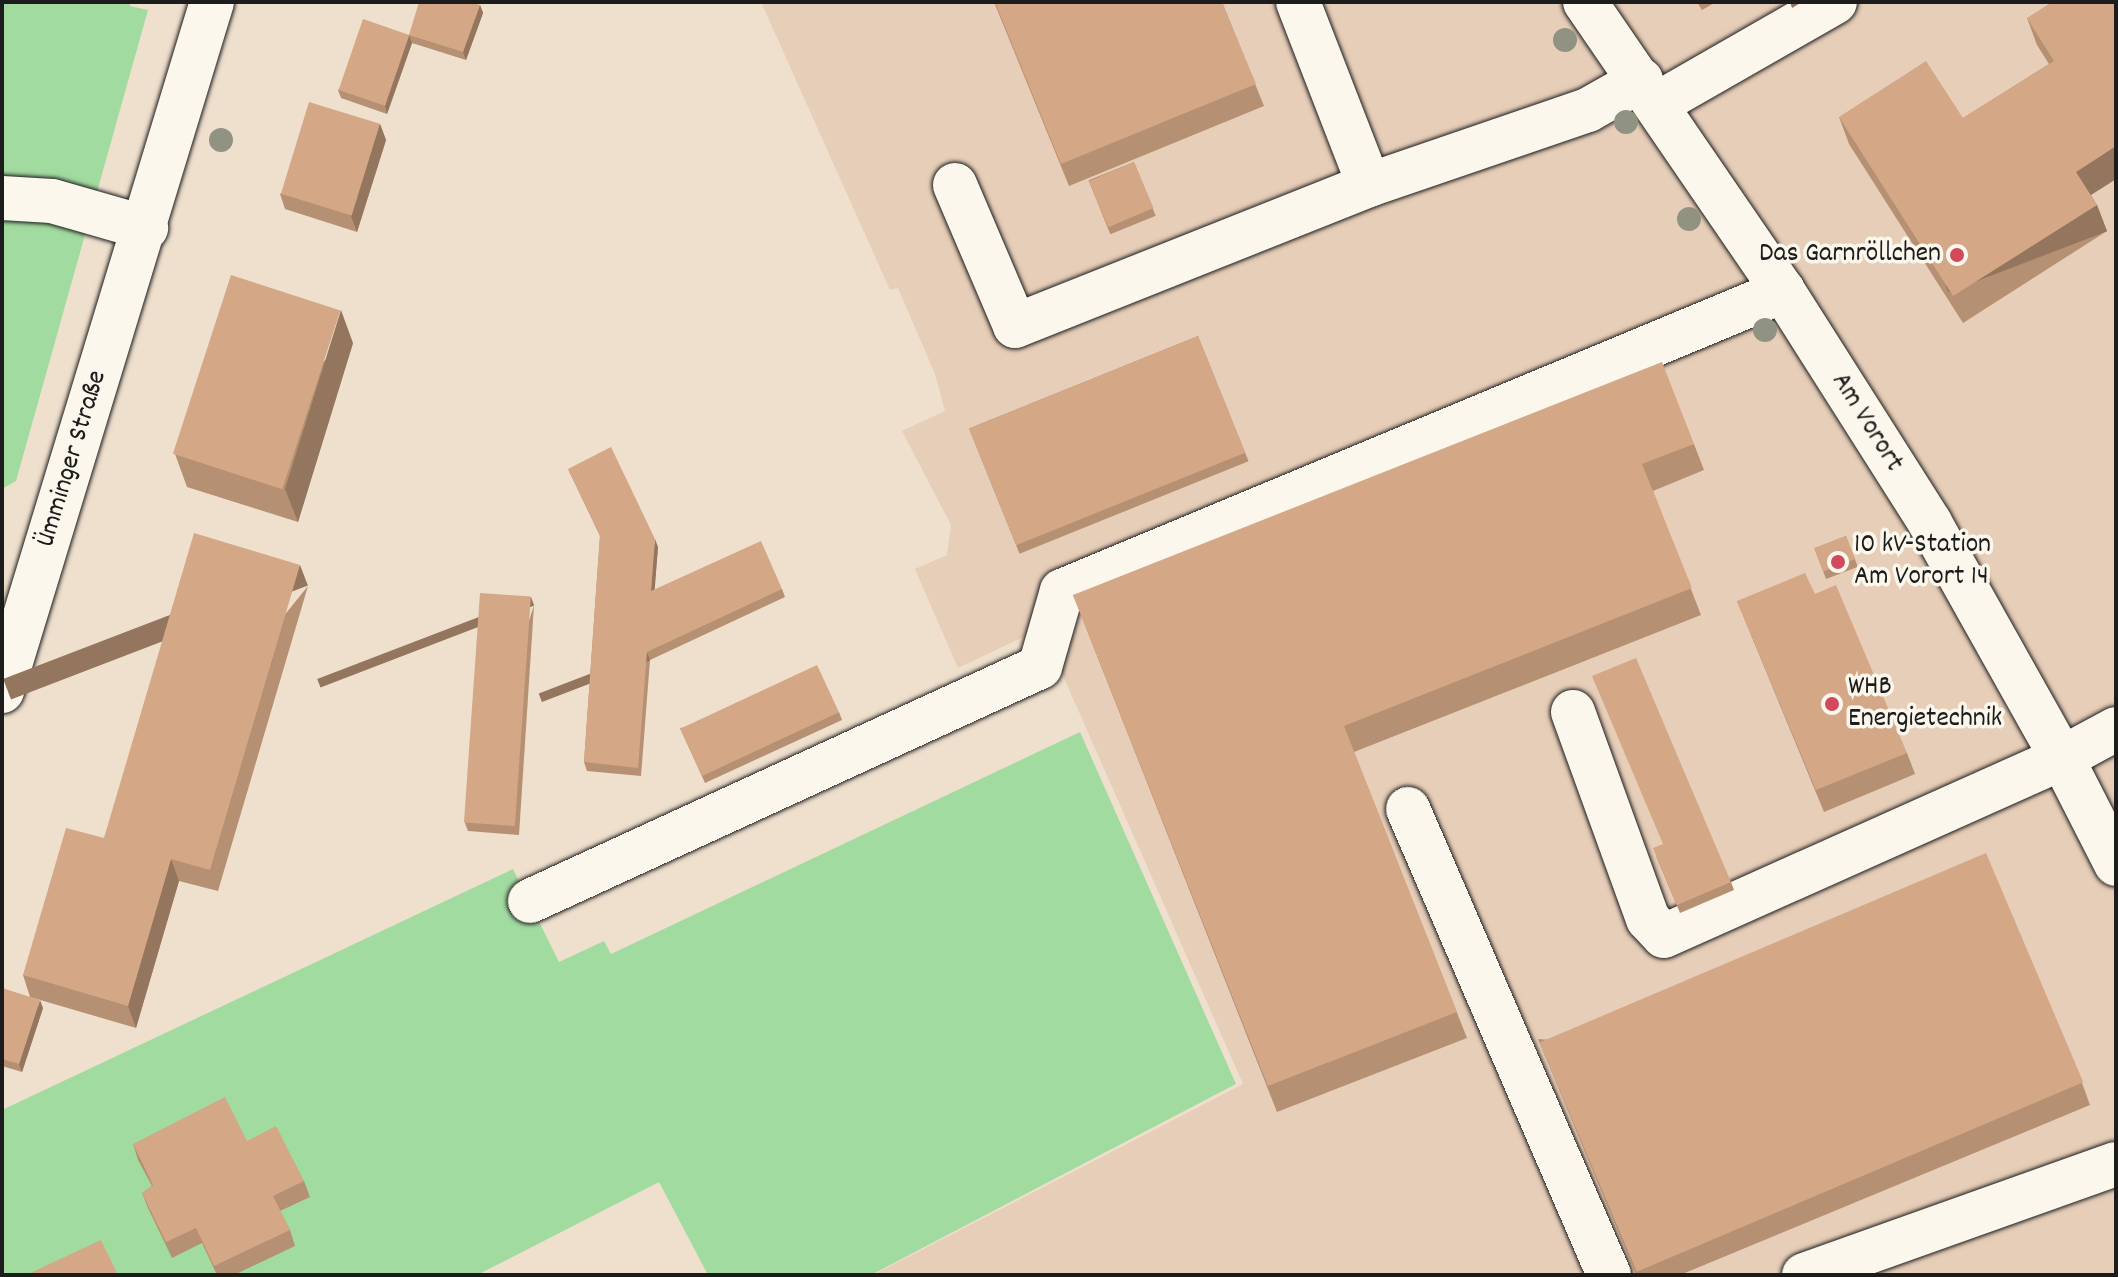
<!DOCTYPE html>
<html>
<head>
<meta charset="utf-8">
<style>
	body { margin:0 }
	#map { position:relative; width:2118px; height:1277px; overflow:hidden; background:#efdfcd; font-family:Dekko,sans-serif }
	div>[style] { position:absolute }
	.built>* { inset:0; background:#e7ceb8 }
	.green>* { inset:0; background:#a2dba0 }
	.roads { filter:drop-shadow(0 0 2px #1c1c1c) drop-shadow(0 0 2px #1c1c1c) }
	.minor>* { height:44px; margin:-22px; padding:0 22px; transform-origin:22px; border-radius:22px; background:#fbf7ec }
	.trees>* { width:24px; height:24px; margin:-12px; border-radius:50%; background:#919382 }
	.wall>* { inset:0; background:#b69073; transform-origin:0 0 }
	.shaded-wall>* { inset:0; background:#94755e; transform-origin:0 0 }
	.building>* { inset:0; background:#d4a786; transform-origin:0 0 }
	.dots>* { width:22px; height:22px; translate:-50% -50%; box-sizing:border-box; border:4px solid #fbf7ec; border-radius:50% }
	span { translate:-50% -50%; white-space:nowrap; text-align:center; line-height:1.15; -webkit-text-stroke:7px #fbf7ec; paint-order:stroke }
	.poi-label { font-size:28px; color:#1c1c1c }
	.right { translate:-100% -50%; text-align:right }
	.left { translate:0 -50%; text-align:left }
	.street-label { font-size:28px; color:#1c1c1c }
	.frame { position:absolute; inset:0; border:4px solid #1c1c1c; pointer-events:none }
</style>
</head>
<body>
<div id="map">
	<div class="built">
		<i style="clip-path:polygon(761px 2px,2116px 2px,2116px 1275px,873px 1275px,1243px 1084px,1042px 628px,958px 668px,915px 569px,947px 555px,951px 525px,902px 431px,945px 411px,935px 374px,898px 288px,890px 290px)"></i>
	</div>
	<div class="green">
		<i style="clip-path:polygon(2px 2px,130px 2px,130px 6px,148px 10px,16px 481px,2px 489px)"></i>
		<i style="clip-path:polygon(1080px 732px,1236px 1084px,871px 1275px,708px 1275px,659px 1182px,477px 1275px,2px 1275px,2px 1110px,513px 869px,559px 962px,604px 941px,611px 954px)"></i>
	</div>
	<div class="roads">
		<div class="minor">
			<i style="left:1298px;top:2px;width:196px;rotate:68.8deg"></i>
			<i style="left:1585px;top:2px;width:350px;rotate:55.6deg"></i>
			<i style="left:1783px;top:291px;width:275px;rotate:57.6deg"></i>
			<i style="left:1930px;top:523px;width:270px;rotate:60.7deg"></i>
			<i style="left:2062px;top:758px;width:119px;rotate:63deg"></i>
			<i style="left:1657px;top:104px;width:205px;rotate:-29.8deg"></i>
			<i style="left:955px;top:185px;width:153px;rotate:66.9deg"></i>
			<i style="left:1015px;top:326px;width:381px;rotate:-21.7deg"></i>
			<i style="left:1369px;top:185px;width:231px;rotate:-18.9deg"></i>
			<i style="left:1588px;top:110px;width:61px;rotate:-29.5deg"></i>
			<i style="left:2px;top:198px;width:50px;rotate:3.4deg"></i>
			<i style="left:52px;top:201px;width:98px;rotate:16deg"></i>
			<i style="left:2px;top:691px;width:720px;rotate:-73.05deg"></i>
			<i style="left:1573px;top:712px;width:220px;rotate:70.1deg"></i>
			<i style="left:1648px;top:919px;width:23px;rotate:47deg"></i>
			<i style="left:1664px;top:936px;width:436px;rotate:-24.1deg"></i>
			<i style="left:2062px;top:758px;width:61px;rotate:-28.2deg"></i>
			<i style="left:1408px;top:809px;width:508px;rotate:66.67deg"></i>
			<i style="left:530px;top:901px;width:561px;rotate:-24.65deg"></i>
			<i style="left:1040px;top:667px;width:79px;rotate:-73.9deg"></i>
			<i style="left:1062px;top:591px;width:781px;rotate:-22.59deg"></i>
			<i style="left:1804px;top:1275px;width:331px;rotate:-19.6deg"></i>
		</div>
	</div>
	<div class="trees">
		<i style="left:1565px;top:40px"></i>
		<i style="left:1626px;top:122px"></i>
		<i style="left:221px;top:140px"></i>
		<i style="left:1689px;top:219px"></i>
		<i style="left:1765px;top:330px"></i>
	</div>
	<div class="wall">
		<i style="clip-path:polygon(994px 2px,1222px 2px,1264px 106px,1069px 186px)"></i>
		<i style="clip-path:polygon(1697px 2px,1716px 2px,1702px 10px)"></i>
		<i style="clip-path:polygon(2116px 2px,2116px 179px,2091px 195px,2097px 205px,2107px 231px,1963px 323px,1849px 144px,1839px 117px,1963px 118px,2049px 64px,2037px 45px,2027px 18px)"></i>
		<i style="clip-path:polygon(480px 5px,483px 13px,466px 60px,412px 43px,387px 114px,341px 98px,338px 90px,409px 35px)"></i>
		<i style="clip-path:polygon(380px 124px,386px 140px,357px 232px,285px 209px,280px 194px)"></i>
		<i style="left:1134px;top:162px;width:58px;height:49px;rotate:68deg"></i>
		<i style="left:1198px;top:336px;width:135px;height:247px;rotate:68deg"></i>
		<i style="clip-path:polygon(353px 343px,298px 522px,187px 487px,175px 454px)"></i>
		<i style="clip-path:polygon(1694px 444px,1704px 470px,1653px 491px,1701px 615px,1354px 752px,1467px 1038px,1277px 1112px,1073px 595px)"></i>
		<i style="clip-path:polygon(568px 469px,658px 547px,654px 590px,782px 589px,785px 597px,650px 660px,641px 776px,587px 771px,584px 762px,600px 536px)"></i>
		<i style="left:1846px;top:536px;width:33px;height:34px;rotate:69deg"></i>
		<i style="clip-path:polygon(308px 586px,218px 891px,179px 881px,136px 1028px,30px 997px,23px 975px,104px 838px)"></i>
		<i style="clip-path:polygon(1815px 594px,1907px 753px,1915px 774px,1824px 812px,1737px 601px)"></i>
		<i style="clip-path:polygon(534px 605px,519px 835px,468px 831px,465px 823px)"></i>
		<i style="clip-path:polygon(839px 712px,842px 720px,705px 783px,680px 728px)"></i>
		<i style="clip-path:polygon(1656px 856px,1731px 882px,1734px 890px,1680px 913px)"></i>
		<i style="clip-path:polygon(2px 988px,43px 1008px,22px 1072px,2px 1066px)"></i>
		<i style="clip-path:polygon(1538px 1039px,2082px 1083px,2090px 1105px,1680px 1275px,1636px 1275px)"></i>
		<i style="clip-path:polygon(247px 1141px,304px 1181px,310px 1197px,280px 1211px,290px 1230px,295px 1246px,234px 1275px,217px 1275px,202px 1243px,172px 1258px,148px 1208px,142px 1193px,152px 1186px,138px 1160px,133px 1144px)"></i>
	</div>
	<div class="shaded-wall">
		<i style="clip-path:polygon(1790px 2px,1802px 2px,1792px 8px)"></i>
		<i style="clip-path:polygon(480px 5px,483px 13px,466px 60px,463px 52px)"></i>
		<i style="clip-path:polygon(409px 35px,412px 43px,387px 114px,385px 106px)"></i>
		<i style="clip-path:polygon(380px 124px,386px 140px,357px 232px,351px 216px)"></i>
		<i style="clip-path:polygon(2116px 146px,2116px 179px,2086px 198px,2076px 172px)"></i>
		<i style="left:2097px;top:205px;width:28px;height:170px;rotate:69deg"></i>
		<i style="clip-path:polygon(341px 310px,353px 343px,298px 522px,285px 489px)"></i>
		<i style="clip-path:polygon(655px 539px,658px 547px,654px 599px,651px 591px)"></i>
		<i style="left:300px;top:565px;width:22px;height:318px;rotate:69deg"></i>
		<i style="left:531px;top:597px;width:9px;height:229px;rotate:69deg"></i>
		<i style="left:647px;top:652px;width:9px;height:116px;rotate:69deg"></i>
		<i style="clip-path:polygon(171px 859px,179px 881px,136px 1028px,128px 1006px)"></i>
		<i style="clip-path:polygon(40px 1000px,43px 1008px,22px 1072px,19px 1064px)"></i>
	</div>
	<div class="building">
		<i style="clip-path:polygon(419px 2px,472px 2px,480px 5px,463px 52px,409px 35px)"></i>
		<i style="clip-path:polygon(995px 2px,1222px 2px,1256px 84px,1061px 164px)"></i>
		<i style="clip-path:polygon(2052px 2px,2116px 2px,2116px 146px,2076px 172px,2097px 205px,1953px 296px,1839px 117px,1926px 61px,1963px 118px,2054px 61px,2027px 18px)"></i>
		<i style="left:363px;top:19px;width:49px;height:75px;rotate:19deg"></i>
		<i style="left:309px;top:102px;width:74px;height:96px;rotate:17deg"></i>
		<i style="left:1134px;top:162px;width:50px;height:49px;rotate:67deg"></i>
		<i style="left:231px;top:275px;width:115px;height:188px;rotate:18deg"></i>
		<i style="left:1198px;top:336px;width:126px;height:247px;rotate:68deg"></i>
		<i style="clip-path:polygon(1662px 362px,1694px 444px,1642px 464px,1692px 588px,1344px 726px,1457px 1012px,1268px 1086px,1073px 595px)"></i>
		<i style="clip-path:polygon(611px 447px,655px 539px,651px 591px,761px 541px,782px 589px,647px 652px,638px 768px,584px 762px,600px 535px,568px 469px)"></i>
		<i style="clip-path:polygon(194px 533px,300px 565px,210px 870px,171px 859px,128px 1006px,23px 975px,66px 828px,104px 838px)"></i>
		<i style="left:1846px;top:536px;width:25px;height:34px;rotate:69deg"></i>
		<i style="clip-path:polygon(1805px 573px,1815px 594px,1836px 585px,1907px 753px,1816px 790px,1737px 601px)"></i>
		<i style="left:480px;top:593px;width:51px;height:230px;rotate:4deg"></i>
		<i style="clip-path:polygon(1636px 658px,1731px 882px,1677px 905px,1653px 848px,1663px 844px,1592px 676px)"></i>
		<i style="left:817px;top:665px;width:52px;height:151px;rotate:65deg"></i>
		<i style="left:1986px;top:853px;width:249px;height:485px;rotate:67deg"></i>
		<i style="clip-path:polygon(2px 988px,40px 1000px,19px 1064px,2px 1059px)"></i>
		<i style="clip-path:polygon(225px 1097px,247px 1141px,276px 1126px,304px 1181px,273px 1196px,290px 1230px,214px 1266px,196px 1228px,166px 1242px,142px 1193px,153px 1185px,133px 1144px)"></i>
		<i style="clip-path:polygon(101px 1240px,118px 1275px,26px 1275px)"></i>
	</div>
	<div class="dots">
		<i style="left:1957px;top:255px;background:#d1495b"></i>
		<i style="left:1838px;top:562px;background:#d1495b"></i>
		<i style="left:1832px;top:704px;background:#d1495b"></i>
	</div>
	<div class="poi-label">
		<span class="right" style="left:1941px;top:255px">Das Garnröllchen</span>
		<span class="left" style="left:1854px;top:562px">10 kV-Station<br>Am Vorort 14</span>
		<span class="left" style="left:1848px;top:704px">WHB<br>Energietechnik</span>
	</div>
	<div class="street-label">
		<span style="left:1866px;top:423px;rotate:58deg">Am Vorort</span>
		<span style="left:73px;top:459px;rotate:-73deg">Ümminger Straße</span>
	</div>
	<div class="frame"></div>
</div>
</body>
</html>
